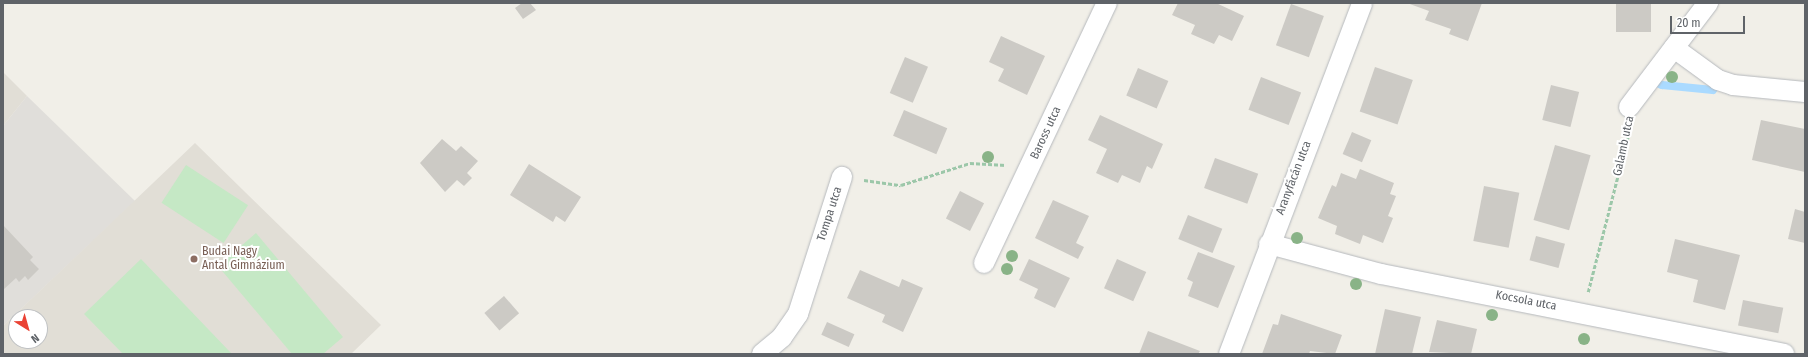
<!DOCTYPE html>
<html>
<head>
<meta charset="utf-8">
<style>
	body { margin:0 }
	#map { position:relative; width:1808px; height:357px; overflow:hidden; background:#f1efe8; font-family:"Fira Sans Condensed",sans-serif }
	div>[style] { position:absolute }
	.industrial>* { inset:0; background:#e0deda }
	.education>* { inset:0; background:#e1ded6 }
	.green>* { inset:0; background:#c5e8c5; transform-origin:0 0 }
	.stream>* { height:8px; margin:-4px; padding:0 4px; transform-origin:4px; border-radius:4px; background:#aadaff }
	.building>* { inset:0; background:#cccac5; transform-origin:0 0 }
	.path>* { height:2.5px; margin-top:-1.25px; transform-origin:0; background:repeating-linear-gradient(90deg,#9cc7a9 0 4px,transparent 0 6px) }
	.roads { filter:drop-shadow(0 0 1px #b5b8bc) drop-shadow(0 0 1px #b5b8bc) }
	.street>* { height:20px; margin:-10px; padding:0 10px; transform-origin:10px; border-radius:10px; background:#fff }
	.trees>* { width:12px; height:12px; margin:-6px; border-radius:50%; background:#89b387 }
	.dots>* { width:11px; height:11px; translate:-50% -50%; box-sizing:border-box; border:2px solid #fff; border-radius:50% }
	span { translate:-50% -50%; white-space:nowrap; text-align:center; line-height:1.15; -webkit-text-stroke:4px #fff; paint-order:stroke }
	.street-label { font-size:12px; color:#5f6368 }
	.education-label { font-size:12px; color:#785e54 }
	.left { translate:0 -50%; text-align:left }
	.frame { position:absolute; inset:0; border:4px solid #5f6368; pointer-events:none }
	.north { position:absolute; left:8px; top:309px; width:40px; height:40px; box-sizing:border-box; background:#fff; border:1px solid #bfc1c3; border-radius:50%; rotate:143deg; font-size:11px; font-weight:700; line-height:16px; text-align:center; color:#5f6368 }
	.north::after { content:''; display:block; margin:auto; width:14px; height:18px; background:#ea4335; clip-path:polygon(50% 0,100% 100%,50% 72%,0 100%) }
	.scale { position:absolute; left:1670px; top:16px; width:75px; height:18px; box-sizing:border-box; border:2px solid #5f6368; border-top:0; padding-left:5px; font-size:12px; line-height:14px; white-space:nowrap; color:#5f6368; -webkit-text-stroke:3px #fff; paint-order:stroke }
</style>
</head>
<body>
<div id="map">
	<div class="industrial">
		<i style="clip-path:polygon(27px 96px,135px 201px,3px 326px,3px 126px)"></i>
	</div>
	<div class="education">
		<i style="clip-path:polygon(3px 72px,27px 96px,3px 126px)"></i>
		<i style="clip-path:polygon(evenodd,195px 143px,381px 325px,351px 354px,3px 354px,3px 326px,195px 143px,16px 317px,40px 317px,40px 341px,16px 341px,16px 317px)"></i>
	</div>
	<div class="green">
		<i style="left:186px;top:165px;width:74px;height:45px;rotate:33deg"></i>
		<i style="clip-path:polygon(256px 233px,343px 337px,323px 354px,292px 354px,218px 266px)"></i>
		<i style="clip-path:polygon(141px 259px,232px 354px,123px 354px,84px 314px)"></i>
	</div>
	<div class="stream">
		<i style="left:1650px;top:80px;width:13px;rotate:23deg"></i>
		<i style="left:1662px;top:85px;width:51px;rotate:5.6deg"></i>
		<i style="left:1713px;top:90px;width:11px;rotate:-63deg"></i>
	</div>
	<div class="building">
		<i style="clip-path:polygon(522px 3px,530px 3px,536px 10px,523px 19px,515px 8px)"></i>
		<i style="clip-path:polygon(1178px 3px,1216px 3px,1244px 16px,1232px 41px,1219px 35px,1214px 44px,1191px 34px,1195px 25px,1172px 15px)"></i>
		<i style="clip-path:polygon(1407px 3px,1482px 3px,1468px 41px,1449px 34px,1451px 29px,1425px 20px,1429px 11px)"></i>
		<i style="left:1616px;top:3px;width:35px;height:29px"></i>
		<i style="left:1291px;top:4px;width:35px;height:44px;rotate:20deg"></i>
		<i style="clip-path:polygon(1001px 36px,1045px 56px,1027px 95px,998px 81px,1004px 69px,989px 62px)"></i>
		<i style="left:905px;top:57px;width:25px;height:39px;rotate:23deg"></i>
		<i style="left:1375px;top:67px;width:40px;height:47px;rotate:19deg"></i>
		<i style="left:1138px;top:68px;width:33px;height:30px;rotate:23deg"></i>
		<i style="left:1261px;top:77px;width:43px;height:35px;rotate:21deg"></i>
		<i style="left:1551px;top:85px;width:29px;height:36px;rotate:14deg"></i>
		<i style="left:904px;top:110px;width:47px;height:28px;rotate:23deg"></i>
		<i style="clip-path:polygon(1100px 115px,1163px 144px,1152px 169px,1147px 166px,1140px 183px,1122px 175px,1118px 183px,1096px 173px,1107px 149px,1088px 140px)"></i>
		<i style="clip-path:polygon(1761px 120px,1805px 129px,1805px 172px,1752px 160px)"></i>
		<i style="left:1352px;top:132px;width:21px;height:24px;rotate:23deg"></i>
		<i style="clip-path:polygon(442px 139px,456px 151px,461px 146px,478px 161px,467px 173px,472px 178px,464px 186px,457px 180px,445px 192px,420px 163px)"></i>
		<i style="left:1555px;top:145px;width:37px;height:78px;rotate:16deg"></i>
		<i style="left:1215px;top:158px;width:46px;height:32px;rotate:20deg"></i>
		<i style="clip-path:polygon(529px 164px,581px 197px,565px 222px,556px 216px,553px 222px,510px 195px)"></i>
		<i style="clip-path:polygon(1360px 169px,1394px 183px,1390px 194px,1396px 196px,1388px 216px,1393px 218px,1383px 243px,1363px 235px,1360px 244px,1335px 234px,1337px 226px,1318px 218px,1332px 185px,1336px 187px,1341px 173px,1356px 179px)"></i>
		<i style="left:1484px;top:186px;width:36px;height:56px;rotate:11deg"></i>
		<i style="left:960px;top:191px;width:27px;height:31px;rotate:27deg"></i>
		<i style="clip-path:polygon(1053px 200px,1089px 216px,1076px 243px,1084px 247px,1078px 259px,1035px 238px)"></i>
		<i style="clip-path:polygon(1795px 209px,1805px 212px,1805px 243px,1788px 239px)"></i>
		<i style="left:1188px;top:215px;width:37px;height:26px;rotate:22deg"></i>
		<i style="clip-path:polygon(3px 225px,33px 257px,30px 260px,39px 269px,28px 280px,25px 276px,19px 282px,16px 278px,3px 290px)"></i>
		<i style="left:1536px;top:236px;width:30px;height:25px;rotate:15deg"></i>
		<i style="clip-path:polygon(1675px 239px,1740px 255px,1725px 310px,1693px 302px,1698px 280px,1667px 272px)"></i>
		<i style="clip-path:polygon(1198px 252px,1235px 266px,1218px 308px,1188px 296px,1193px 282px,1187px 279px)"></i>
		<i style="clip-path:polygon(1029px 259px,1070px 278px,1055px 308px,1034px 298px,1038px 289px,1019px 280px)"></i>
		<i style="left:1117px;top:259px;width:32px;height:32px;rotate:24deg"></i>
		<i style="clip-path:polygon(860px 270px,899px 287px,902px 279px,923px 288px,903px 332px,882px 322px,885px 315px,847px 298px)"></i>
		<i style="left:504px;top:296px;width:23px;height:26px;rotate:49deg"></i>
		<i style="left:1743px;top:300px;width:41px;height:26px;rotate:11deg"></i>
		<i style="clip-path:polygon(1385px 309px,1421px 317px,1412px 354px,1375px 354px)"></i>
		<i style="clip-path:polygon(1281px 314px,1342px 335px,1335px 354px,1310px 351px,1309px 354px,1262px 354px,1273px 324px,1278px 325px)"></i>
		<i style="clip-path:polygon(1437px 320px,1477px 329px,1471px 354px,1429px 352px)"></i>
		<i style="left:827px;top:322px;width:30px;height:14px;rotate:24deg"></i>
		<i style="clip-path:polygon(1148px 331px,1200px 351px,1198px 354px,1139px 354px)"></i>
	</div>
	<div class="path">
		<i style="left:864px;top:180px;width:37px;rotate:8deg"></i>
		<i style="left:901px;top:185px;width:72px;rotate:-17.7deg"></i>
		<i style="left:970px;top:163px;width:36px;rotate:3deg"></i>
		<i style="left:1588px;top:292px;width:169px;rotate:-75.6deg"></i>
	</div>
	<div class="roads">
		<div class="street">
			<i style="left:1674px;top:48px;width:54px;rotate:36deg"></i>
			<i style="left:1718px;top:80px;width:16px;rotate:18deg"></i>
			<i style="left:1733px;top:85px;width:72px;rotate:5.6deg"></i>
			<i style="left:1629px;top:107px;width:131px;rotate:-52.8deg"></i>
			<i style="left:1269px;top:244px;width:116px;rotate:15deg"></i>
			<i style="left:1381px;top:274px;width:411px;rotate:11.2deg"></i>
			<i style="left:984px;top:263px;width:288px;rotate:-64.7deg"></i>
			<i style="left:762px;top:354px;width:26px;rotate:-40deg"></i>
			<i style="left:782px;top:337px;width:28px;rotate:-55deg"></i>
			<i style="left:798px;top:314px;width:144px;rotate:-72.2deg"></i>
			<i style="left:1229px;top:354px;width:375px;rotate:-69.2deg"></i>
		</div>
	</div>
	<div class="trees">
		<i style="left:1672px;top:77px"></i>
		<i style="left:988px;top:157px"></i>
		<i style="left:1297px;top:238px"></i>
		<i style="left:1012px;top:256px"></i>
		<i style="left:1007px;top:269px"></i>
		<i style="left:1356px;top:284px"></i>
		<i style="left:1492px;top:315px"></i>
		<i style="left:1584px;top:339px"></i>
	</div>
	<div class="dots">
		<i style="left:194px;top:259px;background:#8d6e63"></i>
	</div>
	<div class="street-label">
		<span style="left:1046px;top:133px;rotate:-65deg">Baross utca</span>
		<span style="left:1624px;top:146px;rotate:-78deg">Galamb utca</span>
		<span style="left:1294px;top:178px;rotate:-69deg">Aranyfácán utca</span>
		<span style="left:830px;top:214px;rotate:-72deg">Tompa utca</span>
		<span style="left:1526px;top:301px;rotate:11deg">Kocsola utca</span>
	</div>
	<div class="education-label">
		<span class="left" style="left:202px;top:259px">Budai Nagy<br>Antal Gimnázium</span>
	</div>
	<div class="frame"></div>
	<div class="north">N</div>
	<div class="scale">20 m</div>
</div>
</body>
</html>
